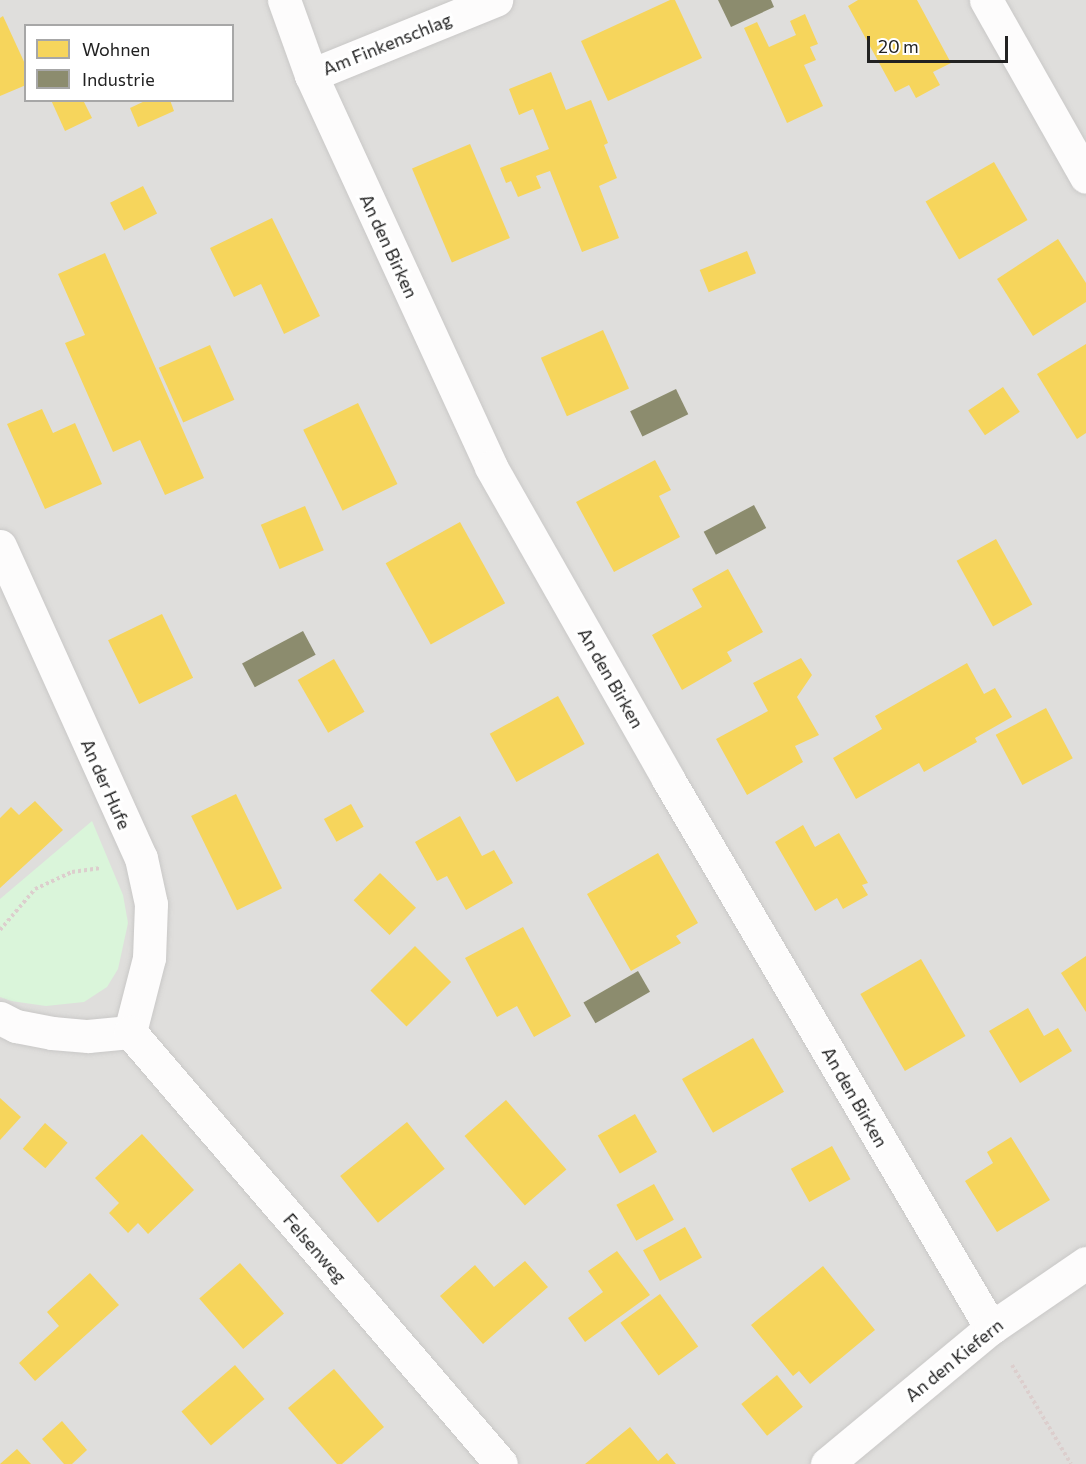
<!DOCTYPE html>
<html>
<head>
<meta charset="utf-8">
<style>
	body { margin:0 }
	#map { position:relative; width:1086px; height:1464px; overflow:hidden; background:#f0eeeb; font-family:Commissioner,sans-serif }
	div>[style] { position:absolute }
	.residential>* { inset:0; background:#dfdedc }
	.park>* { inset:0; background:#daf5da }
	.homes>* { inset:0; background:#f6d55c; transform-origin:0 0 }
	.industry>* { inset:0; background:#8c8c6e; transform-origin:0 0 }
	.path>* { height:4px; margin-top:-2px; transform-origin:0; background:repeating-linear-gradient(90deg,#dccecd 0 3px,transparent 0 6px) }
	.roads { filter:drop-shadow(0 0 2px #c9c8c7) drop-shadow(0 0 2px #c9c8c7) }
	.street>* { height:33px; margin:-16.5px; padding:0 16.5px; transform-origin:16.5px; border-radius:16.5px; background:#fdfcfc }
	span { translate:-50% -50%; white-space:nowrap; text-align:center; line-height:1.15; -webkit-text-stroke:6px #fff; paint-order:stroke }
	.street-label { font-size:18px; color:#222 }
	.legend { position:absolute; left:24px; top:24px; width:210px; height:78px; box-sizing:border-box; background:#fff; border:2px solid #a7a7a7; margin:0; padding:8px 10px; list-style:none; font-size:18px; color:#222 }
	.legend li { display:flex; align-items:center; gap:12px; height:30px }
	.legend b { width:30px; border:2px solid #a7a7a7 }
	.scale { position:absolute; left:867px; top:36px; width:141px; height:27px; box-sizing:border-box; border:3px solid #222; border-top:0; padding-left:8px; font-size:18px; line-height:21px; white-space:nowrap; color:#222; -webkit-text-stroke:4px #fff; paint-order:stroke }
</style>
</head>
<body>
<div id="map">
	<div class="residential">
		<i style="clip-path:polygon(evenodd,0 0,1086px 0,1086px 1464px,0 1464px,0 0,26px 26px,232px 26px,232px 100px,26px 100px,26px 26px)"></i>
	</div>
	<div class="park">
		<i style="clip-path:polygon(92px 821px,123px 895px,128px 923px,118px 969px,107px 987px,84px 1002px,46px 1006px,11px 1001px,0 997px,0 899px)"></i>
	</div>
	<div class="homes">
		<i style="clip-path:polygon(670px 0,675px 0,702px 58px,608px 101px,581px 41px)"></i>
		<i style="clip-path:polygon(858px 0,917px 0,951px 63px,933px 72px,940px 85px,916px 98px,909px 85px,895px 92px,848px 6px)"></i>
		<i style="clip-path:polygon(805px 14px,818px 44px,810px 47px,816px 60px,804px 65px,823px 106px,787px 123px,744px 28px,757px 22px,769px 47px,796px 35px,790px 21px)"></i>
		<i style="clip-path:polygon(3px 16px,26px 66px,26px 85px,0 96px,0 18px)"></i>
		<i style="clip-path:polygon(551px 72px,566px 110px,591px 100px,608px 143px,604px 145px,617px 178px,599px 186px,619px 238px,582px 252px,550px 171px,536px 176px,541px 188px,518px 197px,511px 181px,506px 183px,500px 168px,549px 149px,533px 109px,519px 115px,509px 89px)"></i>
		<i style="clip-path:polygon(51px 100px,83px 100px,92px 118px,65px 131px)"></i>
		<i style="clip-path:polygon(147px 100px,170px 100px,174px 111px,138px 127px,130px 108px)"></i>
		<i style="left:470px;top:144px;width:102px;height:63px;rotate:67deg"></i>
		<i style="left:994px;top:162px;width:67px;height:79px;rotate:60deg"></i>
		<i style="left:143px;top:186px;width:31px;height:37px;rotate:63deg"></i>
		<i style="clip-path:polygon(272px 218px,320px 316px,284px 334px,261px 284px,234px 297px,210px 248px)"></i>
		<i style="clip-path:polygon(1058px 239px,1086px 283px,1086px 302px,1033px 336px,997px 279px)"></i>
		<i style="left:747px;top:251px;width:24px;height:51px;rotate:68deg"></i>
		<i style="clip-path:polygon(105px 253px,204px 478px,165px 495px,140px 440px,113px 452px,65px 343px,85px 335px,58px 274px)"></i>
		<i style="left:603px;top:330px;width:64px;height:68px;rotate:66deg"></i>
		<i style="clip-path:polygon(1086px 344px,1086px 433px,1077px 439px,1037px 374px)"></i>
		<i style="left:210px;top:345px;width:60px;height:56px;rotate:66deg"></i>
		<i style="left:1003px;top:387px;width:30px;height:42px;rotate:56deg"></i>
		<i style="left:358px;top:403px;width:90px;height:61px;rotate:64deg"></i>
		<i style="clip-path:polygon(42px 409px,53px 433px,75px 423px,102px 484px,45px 509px,7px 424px)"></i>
		<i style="clip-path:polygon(655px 460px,671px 490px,659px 496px,680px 537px,614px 572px,576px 502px)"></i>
		<i style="left:305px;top:506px;width:48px;height:48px;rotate:67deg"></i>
		<i style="left:460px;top:522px;width:93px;height:85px;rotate:61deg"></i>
		<i style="left:996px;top:539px;width:75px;height:45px;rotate:61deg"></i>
		<i style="clip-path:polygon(728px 569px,763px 632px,727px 652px,732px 661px,682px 690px,652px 635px,702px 607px,692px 589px)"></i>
		<i style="left:162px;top:614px;width:71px;height:60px;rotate:64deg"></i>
		<i style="clip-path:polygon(801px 658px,812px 675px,797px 697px,819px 735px,795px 746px,803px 762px,747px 795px,716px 739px,768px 711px,753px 683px)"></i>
		<i style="left:334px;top:659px;width:61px;height:42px;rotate:60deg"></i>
		<i style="clip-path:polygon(967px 663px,984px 694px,995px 688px,1012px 717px,975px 738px,977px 742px,924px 772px,919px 763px,856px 799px,833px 758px,882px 729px,875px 716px)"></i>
		<i style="left:558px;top:696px;width:55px;height:78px;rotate:61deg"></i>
		<i style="left:1046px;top:708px;width:57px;height:57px;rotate:62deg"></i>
		<i style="left:236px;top:794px;width:105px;height:50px;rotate:64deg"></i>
		<i style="clip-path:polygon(35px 801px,63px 830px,0 888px,0 818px,11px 807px,19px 815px)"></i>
		<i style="left:351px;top:804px;width:26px;height:31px;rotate:61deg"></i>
		<i style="clip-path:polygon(460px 816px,482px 856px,494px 850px,513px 883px,466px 910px,447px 876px,437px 881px,415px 842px)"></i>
		<i style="clip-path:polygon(803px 825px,815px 847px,839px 833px,868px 883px,862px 885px,868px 895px,843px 909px,837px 898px,815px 911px,775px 842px)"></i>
		<i style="clip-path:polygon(658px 853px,698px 923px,676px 936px,681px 943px,631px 971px,587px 894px)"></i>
		<i style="left:380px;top:873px;width:50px;height:38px;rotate:44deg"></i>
		<i style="clip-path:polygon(523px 927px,571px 1016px,534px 1037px,517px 1006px,497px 1017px,465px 958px)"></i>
		<i style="left:415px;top:946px;width:51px;height:63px;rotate:45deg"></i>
		<i style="clip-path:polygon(1086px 956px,1086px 1012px,1061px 973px)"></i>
		<i style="left:921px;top:959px;width:89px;height:70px;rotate:60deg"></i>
		<i style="clip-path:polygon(1028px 1008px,1044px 1036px,1058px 1028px,1072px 1051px,1020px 1083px,989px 1031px)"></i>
		<i style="left:753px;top:1038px;width:62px;height:82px;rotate:60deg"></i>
		<i style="clip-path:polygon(0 1098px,21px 1117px,0 1140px)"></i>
		<i style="left:506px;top:1100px;width:92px;height:55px;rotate:49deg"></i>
		<i style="left:635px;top:1114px;width:44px;height:43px;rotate:60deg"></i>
		<i style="left:407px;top:1122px;width:60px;height:86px;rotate:51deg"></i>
		<i style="left:45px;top:1123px;width:30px;height:34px;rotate:41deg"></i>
		<i style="clip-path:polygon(142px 1134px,194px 1190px,148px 1234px,138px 1223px,128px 1233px,109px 1213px,119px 1203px,95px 1178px)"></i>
		<i style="clip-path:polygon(1011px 1137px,1050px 1200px,997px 1232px,965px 1181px,993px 1163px,987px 1152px)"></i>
		<i style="left:832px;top:1146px;width:38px;height:47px;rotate:61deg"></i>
		<i style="left:654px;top:1184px;width:41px;height:43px;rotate:61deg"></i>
		<i style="left:685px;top:1227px;width:35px;height:48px;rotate:61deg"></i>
		<i style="clip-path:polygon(617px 1251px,650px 1295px,585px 1342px,568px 1318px,603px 1292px,588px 1271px)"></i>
		<i style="clip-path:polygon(525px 1261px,548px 1287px,483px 1344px,440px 1296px,475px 1265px,494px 1287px)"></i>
		<i style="left:240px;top:1263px;width:67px;height:54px;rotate:49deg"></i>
		<i style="clip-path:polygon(823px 1266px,875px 1330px,810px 1384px,799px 1371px,793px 1376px,751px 1325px)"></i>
		<i style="clip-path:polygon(90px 1273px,119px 1305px,35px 1381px,19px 1363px,59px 1326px,47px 1312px)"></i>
		<i style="left:660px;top:1294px;width:65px;height:49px;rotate:54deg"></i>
		<i style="left:235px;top:1365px;width:45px;height:71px;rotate:49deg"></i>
		<i style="clip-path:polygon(334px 1369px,384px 1427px,342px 1464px,337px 1464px,288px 1408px)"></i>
		<i style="left:777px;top:1375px;width:41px;height:46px;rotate:51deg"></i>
		<i style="clip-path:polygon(62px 1421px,87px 1450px,72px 1464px,64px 1464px,42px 1439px)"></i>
		<i style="clip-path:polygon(630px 1427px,658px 1461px,667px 1453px,676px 1464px,585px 1464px)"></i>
		<i style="clip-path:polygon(17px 1449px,31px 1464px,0 1464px)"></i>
	</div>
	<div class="industry">
		<i style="clip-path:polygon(718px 0,771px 0,774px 7px,731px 27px)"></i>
		<i style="left:676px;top:389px;width:28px;height:51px;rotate:64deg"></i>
		<i style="left:754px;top:505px;width:26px;height:57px;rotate:62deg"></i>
		<i style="left:303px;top:631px;width:27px;height:69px;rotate:62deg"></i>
		<i style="left:638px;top:971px;width:24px;height:63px;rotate:60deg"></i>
	</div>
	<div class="path">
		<i style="left:0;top:930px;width:54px;rotate:-49.5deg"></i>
		<i style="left:35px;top:889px;width:41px;rotate:-24.7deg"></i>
		<i style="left:72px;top:872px;width:29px;rotate:-8deg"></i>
		<i style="left:1012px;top:1365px;width:115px;rotate:59.2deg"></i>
	</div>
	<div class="roads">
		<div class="street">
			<i style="left:284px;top:0;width:80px;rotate:70.2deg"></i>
			<i style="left:311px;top:75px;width:431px;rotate:65.3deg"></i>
			<i style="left:491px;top:467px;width:359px;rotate:60.4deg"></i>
			<i style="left:668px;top:779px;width:637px;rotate:59.53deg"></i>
			<i style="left:986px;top:0;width:203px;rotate:60.5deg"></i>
			<i style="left:311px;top:75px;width:200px;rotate:-22.1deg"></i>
			<i style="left:0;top:546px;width:342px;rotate:65.7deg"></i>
			<i style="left:141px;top:858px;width:47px;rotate:77.7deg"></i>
			<i style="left:151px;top:904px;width:54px;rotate:92.1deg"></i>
			<i style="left:149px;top:958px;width:76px;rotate:104.4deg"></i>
			<i style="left:0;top:1018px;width:18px;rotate:27deg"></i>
			<i style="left:16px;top:1026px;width:37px;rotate:11deg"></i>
			<i style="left:52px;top:1033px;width:36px;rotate:5deg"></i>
			<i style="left:88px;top:1036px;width:42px;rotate:-5.4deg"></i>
			<i style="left:130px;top:1032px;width:569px;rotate:49.34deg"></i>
			<i style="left:827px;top:1464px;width:213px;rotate:-39.7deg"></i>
			<i style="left:991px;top:1328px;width:115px;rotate:-34.4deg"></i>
		</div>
	</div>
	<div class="street-label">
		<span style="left:387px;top:44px;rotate:-22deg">Am Finkenschlag</span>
		<span style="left:389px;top:246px;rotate:65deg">An den Birken</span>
		<span style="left:611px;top:678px;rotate:60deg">An den Birken</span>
		<span style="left:106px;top:784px;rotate:66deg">An der Hufe</span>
		<span style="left:855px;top:1097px;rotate:60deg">An den Birken</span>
		<span style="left:315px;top:1248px;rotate:49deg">Felsenweg</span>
		<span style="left:954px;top:1360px;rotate:-39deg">An den Kiefern</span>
	</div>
	<ul class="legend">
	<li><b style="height:16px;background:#f6d55c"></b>Wohnen</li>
	<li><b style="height:16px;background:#8c8c6e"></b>Industrie</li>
	</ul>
	<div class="scale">20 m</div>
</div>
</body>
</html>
